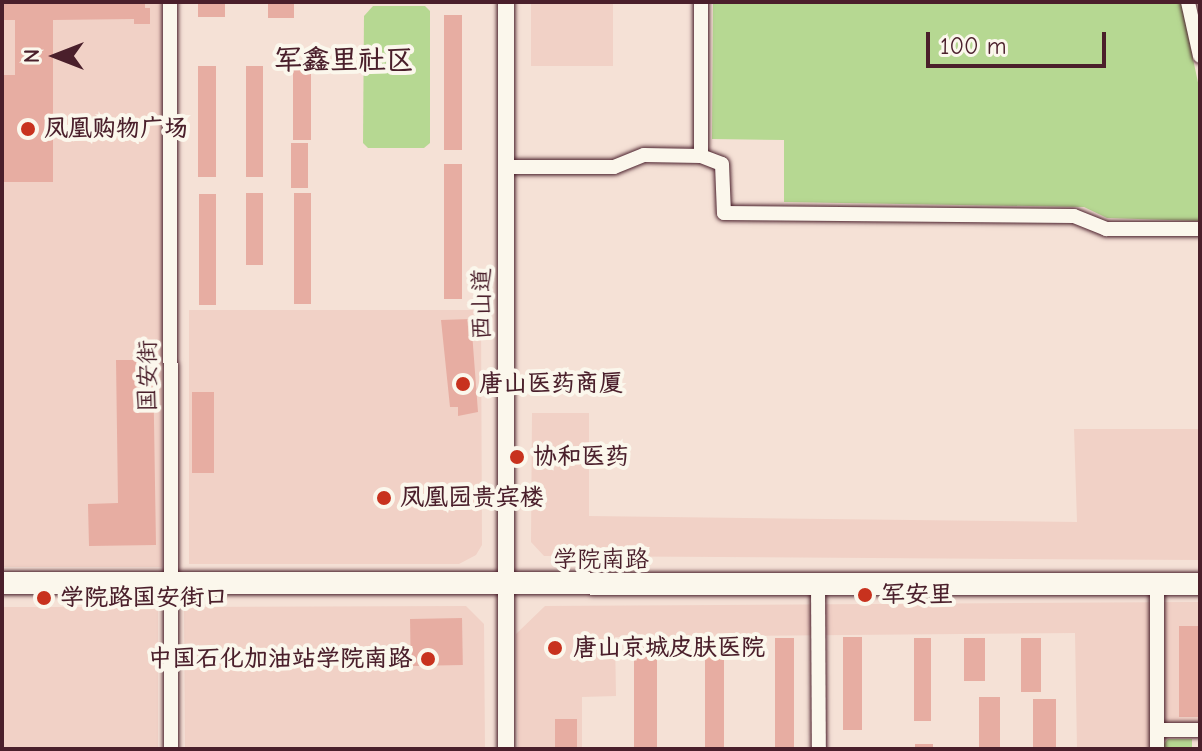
<!DOCTYPE html>
<html>
<head>
<meta charset="utf-8">
<style>
	body { margin:0 }
	#map { position:relative; width:1202px; height:751px; overflow:hidden; background:#f5e1d6; font-family:"Comic Neue","LXGW WenKai TC",sans-serif }
	div>[style] { position:absolute }
	.built>* { inset:0; background:#f1d1c6; transform-origin:0 0 }
	.green>* { inset:0; background:#b6d892 }
	.building>* { inset:0; background:#e7ada2; transform-origin:0 0 }
	.roads { filter:drop-shadow(0 0 2px #4a1f2b) drop-shadow(0 0 2px #4a1f2b) }
	.minor>* { height:14px; margin:-7px; padding:0 7px; transform-origin:7px; border-radius:7px; background:#fbf7ec }
	.tertiary>* { height:16px; margin:-8px; padding:0 8px; transform-origin:8px; border-radius:8px; background:#fbf7ec }
	.primary>* { height:22px; margin:-11px; padding:0 11px; transform-origin:11px; border-radius:11px; background:#fbf7ec }
	.dots>* { width:22px; height:22px; translate:-50% -50%; box-sizing:border-box; border:4px solid #fbf7ec; border-radius:50% }
	span { translate:-50% -50%; white-space:nowrap; text-align:center; line-height:1.15; -webkit-text-stroke:8px #fbf7ec; paint-order:stroke }
	.poi-label { font-size:24px; color:#4a1f2b; font-weight:700 }
	.left { translate:0 -50%; text-align:left }
	.right { translate:-100% -50%; text-align:right }
	.street-label { font-size:24px; color:#4a1f2b }
	.quarter-label { font-size:28px; color:#4a1f2b; font-weight:700 }
	.frame { position:absolute; inset:0; border:4px solid #4a1f2b; pointer-events:none }
	.north { position:absolute; left:16px; top:16px; width:80px; height:80px; -webkit-text-stroke:6px #fbf7ec; paint-order:stroke; rotate:270deg; font-size:22px; font-weight:700; line-height:32px; text-align:center; color:#4a1f2b }
	.north::after { content:''; display:block; margin:auto; width:28px; height:36px; background:#4a1f2b; clip-path:polygon(50% 0,100% 100%,50% 72%,0 100%) }
	.scale { position:absolute; left:926px; top:32px; width:180px; height:36px; box-sizing:border-box; border:4px solid #4a1f2b; border-top:0; padding-left:10px; font-size:24px; line-height:28px; white-space:nowrap; color:#4a1f2b; -webkit-text-stroke:6px #fbf7ec; paint-order:stroke }
</style>
</head>
<body>
<div id="map">
	<div class="built">
		<i style="left:2px;top:2px;width:160px;height:565px"></i>
		<i style="left:531px;top:2px;width:82px;height:64px"></i>
		<i style="clip-path:polygon(189px 310px,481px 310px,482px 545px,476px 555px,459px 564px,189px 564px)"></i>
		<i style="clip-path:polygon(532px 413px,589px 413px,589px 516px,1077px 522px,1074px 429px,1200px 429px,1200px 560px,544px 556px,531px 542px)"></i>
		<i style="clip-path:polygon(1200px 602px,1200px 727px,1152px 727px,1152px 749px,1077px 749px,1075px 633px,615px 637px,616px 696px,582px 697px,582px 749px,518px 749px,516px 634px,545px 606px)"></i>
		<i style="clip-path:polygon(466px 606px,484px 624px,485px 749px,185px 749px,184px 607px)"></i>
		<i style="left:158px;top:607px;width:142px;height:156px;rotate:90deg"></i>
	</div>
	<div class="green">
		<i style="clip-path:polygon(713px 2px,1181px 2px,1200px 92px,1200px 221px,1107px 218px,1084px 207px,784px 202px,784px 140px,712px 139px)"></i>
		<i style="clip-path:polygon(373px 6px,425px 6px,430px 11px,430px 143px,424px 148px,368px 148px,363px 143px,364px 16px)"></i>
		<i style="clip-path:polygon(1168px 739px,1192px 739px,1192px 749px,1160px 749px)"></i>
	</div>
	<div class="building">
		<i style="clip-path:polygon(2px 2px,145px 2px,145px 8px,150px 8px,150px 24px,134px 24px,134px 19px,53px 20px,53px 182px,2px 182px,2px 75px,15px 75px,15px 20px,2px 20px)"></i>
		<i style="left:198px;top:2px;width:27px;height:15px"></i>
		<i style="left:268px;top:2px;width:26px;height:16px"></i>
		<i style="left:444px;top:15px;width:18px;height:135px"></i>
		<i style="left:198px;top:66px;width:18px;height:111px"></i>
		<i style="left:246px;top:66px;width:17px;height:111px"></i>
		<i style="left:293px;top:66px;width:18px;height:74px"></i>
		<i style="left:291px;top:143px;width:17px;height:45px"></i>
		<i style="left:444px;top:164px;width:18px;height:135px"></i>
		<i style="left:246px;top:193px;width:17px;height:72px"></i>
		<i style="left:294px;top:193px;width:17px;height:111px"></i>
		<i style="left:199px;top:194px;width:17px;height:111px"></i>
		<i style="clip-path:polygon(471px 319px,478px 412px,458px 416px,458px 407px,450px 407px,441px 320px)"></i>
		<i style="clip-path:polygon(116px 360px,153px 360px,156px 545px,89px 546px,88px 504px,118px 503px)"></i>
		<i style="left:192px;top:392px;width:22px;height:81px"></i>
		<i style="left:462px;top:618px;width:47px;height:52px;rotate:89deg"></i>
		<i style="left:1179px;top:626px;width:21px;height:91px"></i>
		<i style="left:843px;top:637px;width:19px;height:93px"></i>
		<i style="left:634px;top:638px;width:23px;height:111px"></i>
		<i style="left:775px;top:638px;width:19px;height:110px"></i>
		<i style="left:914px;top:638px;width:17px;height:83px"></i>
		<i style="left:964px;top:638px;width:21px;height:43px"></i>
		<i style="left:1021px;top:638px;width:20px;height:54px"></i>
		<i style="left:705px;top:640px;width:19px;height:109px"></i>
		<i style="left:979px;top:697px;width:21px;height:52px"></i>
		<i style="left:1033px;top:699px;width:23px;height:50px"></i>
		<i style="left:555px;top:719px;width:22px;height:30px"></i>
		<i style="left:915px;top:744px;width:18px;height:5px"></i>
	</div>
	<div class="roads">
		<div class="minor">
			<i style="left:170px;top:2px;width:747px;rotate:89.92deg"></i>
			<i style="left:1188px;top:2px;width:55px;rotate:77.5deg"></i>
			<i style="left:701px;top:156px;width:22px;rotate:21deg"></i>
			<i style="left:722px;top:164px;width:49px;rotate:87.7deg"></i>
			<i style="left:724px;top:213px;width:350px;rotate:0.5deg"></i>
			<i style="left:1074px;top:216px;width:35px;rotate:22deg"></i>
			<i style="left:1106px;top:229px;width:94px"></i>
			<i style="left:506px;top:167px;width:108px"></i>
			<i style="left:614px;top:167px;width:32px;rotate:-22deg"></i>
			<i style="left:644px;top:155px;width:57px;rotate:1deg"></i>
			<i style="left:701px;top:156px;width:154px;rotate:-90deg"></i>
			<i style="left:818px;top:584px;width:165px;rotate:89.7deg"></i>
			<i style="left:1157px;top:584px;width:165px;rotate:90deg"></i>
			<i style="left:1157px;top:730px;width:43px"></i>
		</div>
		<div class="tertiary">
			<i style="left:506px;top:2px;width:747px;rotate:90deg"></i>
		</div>
		<div class="primary">
			<i style="left:2px;top:583px;width:1198px;rotate:0.05deg"></i>
		</div>
	</div>
	<div class="dots">
		<i style="left:28px;top:129px;background:#c8321e"></i>
		<i style="left:463px;top:384px;background:#c8321e"></i>
		<i style="left:517px;top:457px;background:#c8321e"></i>
		<i style="left:384px;top:498px;background:#c8321e"></i>
		<i style="left:865px;top:595px;background:#c8321e"></i>
		<i style="left:44px;top:598px;background:#c8321e"></i>
		<i style="left:555px;top:648px;background:#c8321e"></i>
		<i style="left:428px;top:659px;background:#c8321e"></i>
	</div>
	<div class="poi-label">
		<span class="left" style="left:44px;top:129px">凤凰购物广场</span>
		<span class="left" style="left:479px;top:384px">唐山医药商厦</span>
		<span class="left" style="left:533px;top:457px">协和医药</span>
		<span class="left" style="left:400px;top:498px">凤凰园贵宾楼</span>
		<span class="left" style="left:881px;top:595px">军安里</span>
		<span class="left" style="left:60px;top:598px">学院路国安街口</span>
		<span class="left" style="left:573px;top:648px">唐山京城皮肤医院</span>
		<span class="right" style="left:412px;top:659px">中国石化加油站学院南路</span>
	</div>
	<div class="street-label">
		<span style="left:482px;top:304px;rotate:-90deg">西山道</span>
		<span style="left:148px;top:376px;rotate:-90deg">国安街</span>
		<span style="left:601px;top:560px">学院南路</span>
	</div>
	<div class="quarter-label">
		<span style="left:344px;top:60px">军鑫里社区</span>
	</div>
	<div class="frame"></div>
	<div class="north">N</div>
	<div class="scale">100 m</div>
</div>
</body>
</html>
